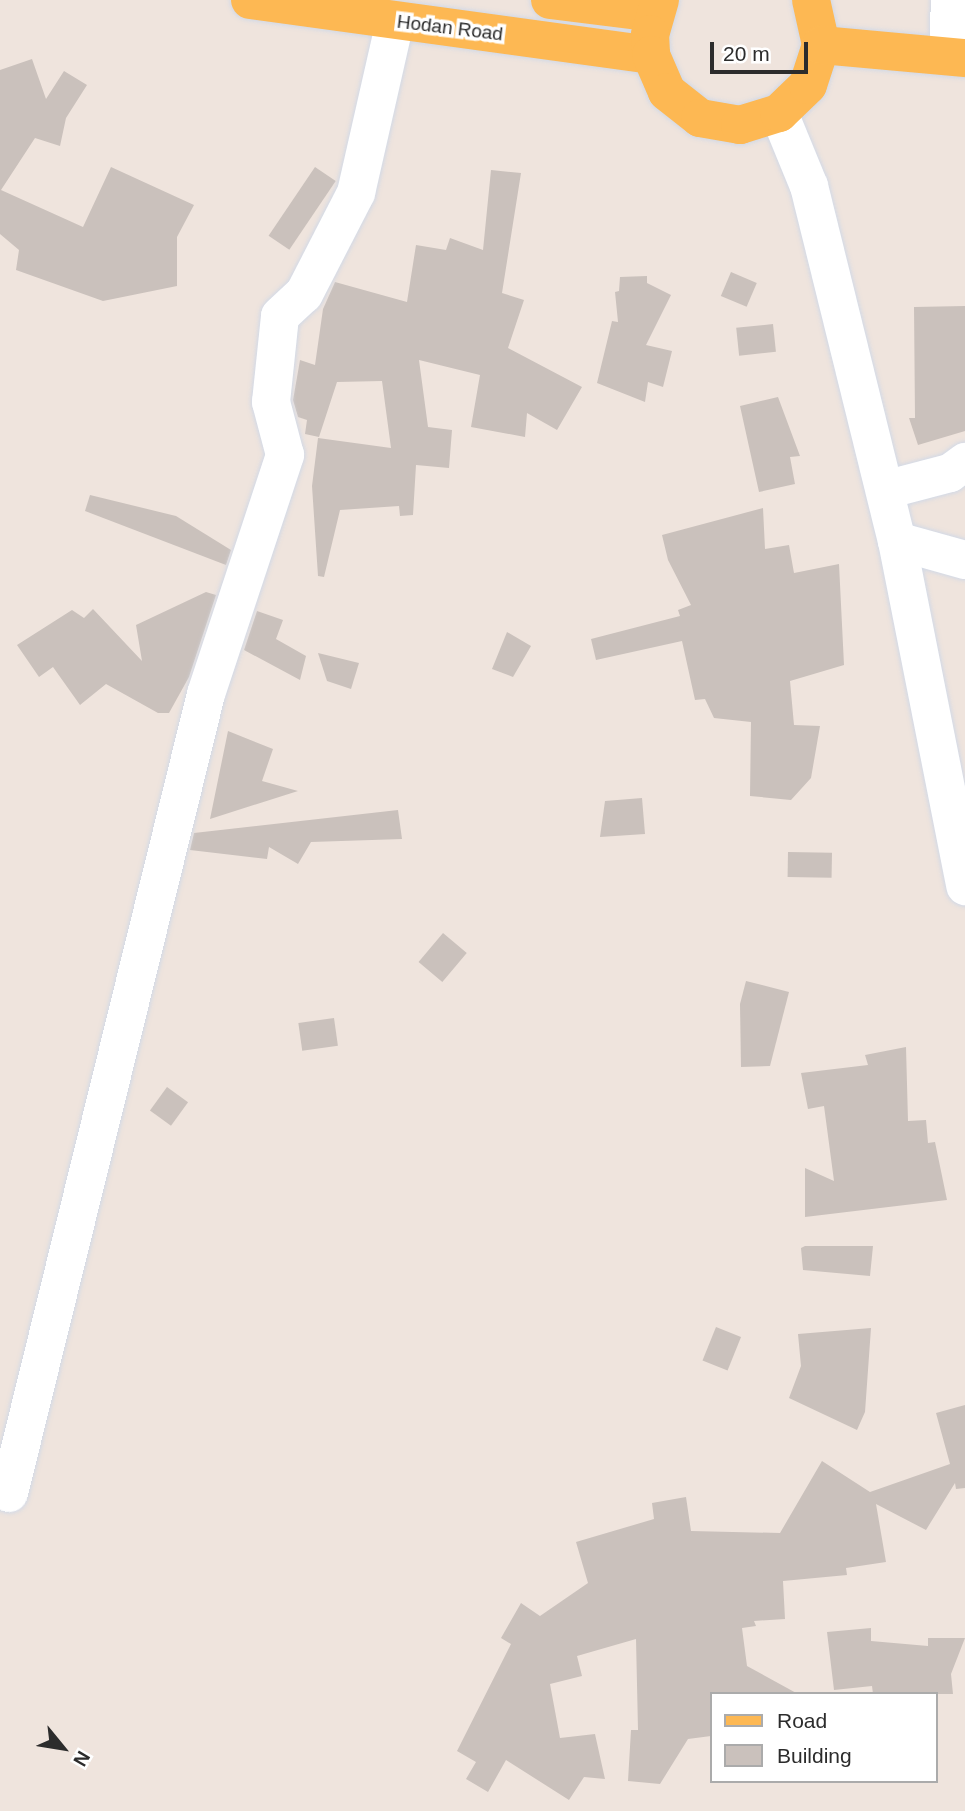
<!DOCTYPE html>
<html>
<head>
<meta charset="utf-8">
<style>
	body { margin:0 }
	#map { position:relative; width:965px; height:1811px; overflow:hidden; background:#efe4dd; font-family:Helvetica,sans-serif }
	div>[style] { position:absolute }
	.building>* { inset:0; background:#cac1bc; transform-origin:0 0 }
	.roads { filter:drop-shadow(0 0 2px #d2d9e6) drop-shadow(0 0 2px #d2d9e6) }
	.minor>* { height:38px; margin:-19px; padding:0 19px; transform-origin:19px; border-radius:19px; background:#fff }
	.major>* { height:38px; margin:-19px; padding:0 19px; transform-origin:19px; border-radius:19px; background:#fdb853 }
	span { translate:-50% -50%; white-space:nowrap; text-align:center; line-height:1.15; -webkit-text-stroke:7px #fff; paint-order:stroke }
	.street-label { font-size:19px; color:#2c2c2c }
	.legend { position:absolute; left:710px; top:1692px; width:228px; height:91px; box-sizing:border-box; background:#fff; border:2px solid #ababab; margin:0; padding:9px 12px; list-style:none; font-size:21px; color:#2c2c2c }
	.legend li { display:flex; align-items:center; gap:14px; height:35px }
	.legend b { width:35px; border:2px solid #ababab }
	.north { position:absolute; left:28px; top:1713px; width:70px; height:70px; -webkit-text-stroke:5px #fff; paint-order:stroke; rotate:120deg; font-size:19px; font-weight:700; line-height:28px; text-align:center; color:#2c2c2c }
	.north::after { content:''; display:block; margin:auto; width:24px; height:32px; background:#2c2c2c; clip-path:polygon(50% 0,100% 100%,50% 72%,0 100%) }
	.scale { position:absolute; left:710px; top:42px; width:98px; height:32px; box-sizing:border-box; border:4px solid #2c2c2c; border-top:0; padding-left:9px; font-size:21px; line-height:24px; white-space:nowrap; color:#2c2c2c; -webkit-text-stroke:5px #fff; paint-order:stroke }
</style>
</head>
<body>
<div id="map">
	<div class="building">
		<i style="clip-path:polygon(32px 59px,46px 99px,64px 71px,87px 85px,66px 118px,60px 146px,35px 138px,1px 190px,83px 227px,111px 167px,194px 205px,177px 237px,177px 286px,103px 301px,16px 270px,19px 250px,0 234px,0 70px)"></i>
		<i style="left:315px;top:167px;width:25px;height:83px;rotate:34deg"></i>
		<i style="clip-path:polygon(491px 170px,521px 173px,502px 293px,524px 300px,508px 348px,582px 387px,557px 430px,527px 413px,525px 437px,471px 427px,480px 375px,419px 360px,428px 427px,452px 430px,449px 468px,416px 465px,413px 515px,400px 516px,399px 506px,340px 510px,324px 577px,318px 576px,312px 486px,318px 438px,391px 448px,382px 381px,337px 382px,319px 437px,305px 434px,307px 420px,298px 417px,293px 400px,300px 360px,315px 365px,323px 309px,335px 282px,407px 302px,416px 245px,446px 250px,450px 238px,483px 250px)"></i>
		<i style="left:731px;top:272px;width:28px;height:26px;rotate:23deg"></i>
		<i style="clip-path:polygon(647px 276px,647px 283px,671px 295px,646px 345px,672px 351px,663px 387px,648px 382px,645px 402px,597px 383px,612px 321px,618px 322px,615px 292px,619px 291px,620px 277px)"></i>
		<i style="clip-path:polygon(965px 306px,965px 431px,918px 445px,909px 418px,915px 418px,914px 307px)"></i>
		<i style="left:773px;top:324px;width:28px;height:37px;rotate:84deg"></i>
		<i style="clip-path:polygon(778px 397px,800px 456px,790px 457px,795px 484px,759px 492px,740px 406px)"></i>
		<i style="clip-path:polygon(90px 495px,176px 516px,231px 550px,226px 565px,85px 511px)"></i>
		<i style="clip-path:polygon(763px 508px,765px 549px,789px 545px,794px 573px,839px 564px,844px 665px,790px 681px,794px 725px,820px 726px,811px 778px,791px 800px,750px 796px,751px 722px,714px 718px,705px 699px,695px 700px,682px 641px,596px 660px,591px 639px,680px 616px,678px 610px,691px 605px,668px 560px,662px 535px)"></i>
		<i style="clip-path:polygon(206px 592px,216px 595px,189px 677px,169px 713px,158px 713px,106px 684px,80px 705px,53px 667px,39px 677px,17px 645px,72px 610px,84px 618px,93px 609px,142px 661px,136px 625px)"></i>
		<i style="clip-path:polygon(257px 611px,283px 620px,276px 639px,306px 656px,300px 680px,244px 650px)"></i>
		<i style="clip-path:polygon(507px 632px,531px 646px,513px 677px,492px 669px)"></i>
		<i style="clip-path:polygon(318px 653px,359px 663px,351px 689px,327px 681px)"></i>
		<i style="clip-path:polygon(228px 731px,273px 749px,262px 781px,298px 791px,210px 819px)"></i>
		<i style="clip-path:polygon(642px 798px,645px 834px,600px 837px,605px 801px)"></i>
		<i style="clip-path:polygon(398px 810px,402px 839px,311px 842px,298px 864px,269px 847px,267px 859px,190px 850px,194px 833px)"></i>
		<i style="left:788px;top:852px;width:44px;height:25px;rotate:1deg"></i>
		<i style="left:443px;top:933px;width:31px;height:38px;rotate:40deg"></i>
		<i style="clip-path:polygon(746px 981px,789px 992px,770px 1066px,741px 1067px,740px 1004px)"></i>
		<i style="left:334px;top:1018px;width:28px;height:36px;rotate:82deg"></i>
		<i style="clip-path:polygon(906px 1047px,908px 1121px,926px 1120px,928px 1143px,935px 1142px,947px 1200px,805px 1217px,805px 1168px,834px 1181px,824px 1106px,808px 1109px,801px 1073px,868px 1065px,865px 1055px)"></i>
		<i style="left:167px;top:1087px;width:26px;height:29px;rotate:36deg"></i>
		<i style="clip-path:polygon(805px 1246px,873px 1246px,870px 1276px,803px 1270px,801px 1248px)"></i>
		<i style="left:716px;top:1327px;width:27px;height:36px;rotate:22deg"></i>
		<i style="clip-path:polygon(871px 1328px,865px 1412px,857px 1430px,789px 1398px,801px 1366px,798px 1334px)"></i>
		<i style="clip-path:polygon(965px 1405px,965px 1488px,956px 1489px,955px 1483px,926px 1530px,876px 1504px,886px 1562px,846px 1568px,847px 1575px,783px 1581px,785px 1619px,754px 1621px,756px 1626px,742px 1628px,747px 1666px,798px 1694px,711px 1694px,711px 1736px,688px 1739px,660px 1784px,628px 1781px,631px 1730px,638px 1730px,636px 1639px,577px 1656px,582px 1676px,550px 1684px,560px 1738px,595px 1734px,605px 1779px,584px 1777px,569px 1800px,506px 1760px,488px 1792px,466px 1779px,476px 1762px,457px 1751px,511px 1644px,501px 1638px,521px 1603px,540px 1616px,588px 1583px,576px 1542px,654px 1519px,652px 1503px,686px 1497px,691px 1531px,780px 1533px,822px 1461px,870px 1492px,950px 1464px,936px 1413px)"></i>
		<i style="clip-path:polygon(871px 1628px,871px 1641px,928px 1646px,928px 1638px,965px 1638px,951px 1674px,953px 1694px,873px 1694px,872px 1686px,834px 1690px,827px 1632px)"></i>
	</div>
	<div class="roads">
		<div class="minor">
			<i style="left:948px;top:56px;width:56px;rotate:-88deg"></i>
			<i style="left:779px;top:113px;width:79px;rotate:67.7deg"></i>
			<i style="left:809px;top:186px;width:366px;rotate:76.1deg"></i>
			<i style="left:897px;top:541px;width:352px;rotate:78.8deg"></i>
			<i style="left:885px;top:490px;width:67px;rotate:-14.7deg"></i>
			<i style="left:950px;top:473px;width:19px;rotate:-36deg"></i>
			<i style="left:897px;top:541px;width:71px;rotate:15.6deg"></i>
			<i style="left:9px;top:1493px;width:823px;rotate:-76.15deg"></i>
			<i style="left:206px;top:694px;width:252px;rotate:-71.7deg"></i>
			<i style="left:285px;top:455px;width:55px;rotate:-104.8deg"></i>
			<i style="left:271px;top:402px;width:86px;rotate:-84deg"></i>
			<i style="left:280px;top:316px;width:33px;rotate:-43deg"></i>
			<i style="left:304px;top:294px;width:114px;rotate:-62.8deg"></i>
			<i style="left:356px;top:193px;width:176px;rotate:-77.2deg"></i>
		</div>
		<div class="major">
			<i style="left:250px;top:0;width:405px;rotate:7.8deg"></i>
			<i style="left:550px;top:0;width:105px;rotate:7.1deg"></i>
			<i style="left:660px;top:0;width:35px;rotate:106deg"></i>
			<i style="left:650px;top:34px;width:21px;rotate:87deg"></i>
			<i style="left:651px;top:55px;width:40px;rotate:66.6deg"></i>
			<i style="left:667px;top:92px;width:42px;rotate:38.2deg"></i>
			<i style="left:700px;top:118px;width:41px;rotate:9.9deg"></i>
			<i style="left:740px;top:125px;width:41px;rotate:-17.1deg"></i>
			<i style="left:779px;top:113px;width:40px;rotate:-44deg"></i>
			<i style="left:808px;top:85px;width:42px;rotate:-72deg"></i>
			<i style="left:821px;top:45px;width:46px;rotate:-102.5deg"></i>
			<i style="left:821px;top:45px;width:145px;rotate:5.2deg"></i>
		</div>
	</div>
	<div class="street-label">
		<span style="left:450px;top:28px;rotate:7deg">Hodan Road</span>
	</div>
	<ul class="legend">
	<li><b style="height:9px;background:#fdb853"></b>Road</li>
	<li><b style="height:19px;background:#cac1bc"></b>Building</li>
	</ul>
	<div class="north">N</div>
	<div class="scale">20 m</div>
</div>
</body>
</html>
